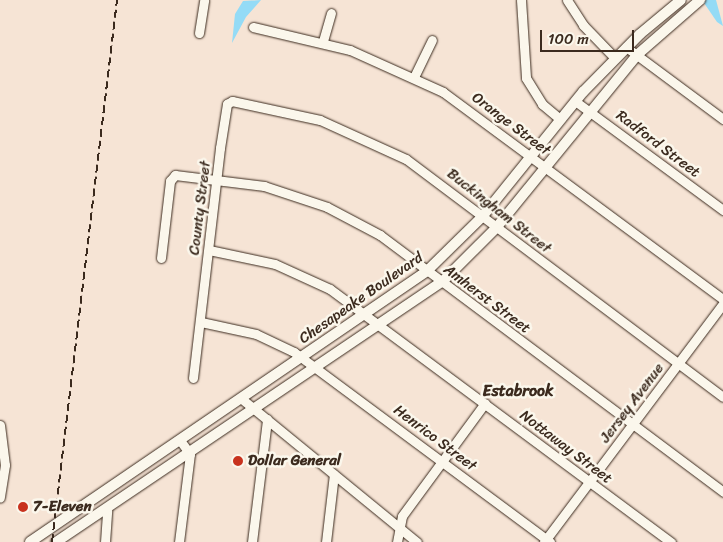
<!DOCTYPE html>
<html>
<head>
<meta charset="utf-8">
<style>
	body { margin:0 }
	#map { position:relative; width:723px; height:542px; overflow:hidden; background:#f6e4d5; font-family:Sriracha,sans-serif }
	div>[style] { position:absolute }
	.water>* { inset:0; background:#94dbf6 }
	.roads { filter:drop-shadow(0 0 1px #3b2a1e) drop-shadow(0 0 1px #3b2a1e) }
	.minor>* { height:9px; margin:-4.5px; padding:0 4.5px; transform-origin:4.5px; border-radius:4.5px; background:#fbf7ec }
	.major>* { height:10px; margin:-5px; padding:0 5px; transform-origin:5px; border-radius:5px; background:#fbf7ec }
	.rail>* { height:2px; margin-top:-1px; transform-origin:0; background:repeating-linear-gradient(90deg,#3b2a1e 0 8px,transparent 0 12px) }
	.dots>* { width:14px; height:14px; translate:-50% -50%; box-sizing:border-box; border:2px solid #fbf7ec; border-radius:50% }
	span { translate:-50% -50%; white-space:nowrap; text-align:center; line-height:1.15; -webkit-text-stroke:5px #fbf7ec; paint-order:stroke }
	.street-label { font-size:15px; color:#3b2a1e }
	.poi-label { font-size:15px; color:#3b2a1e; font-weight:700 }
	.left { translate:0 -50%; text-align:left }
	.neighbourhood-label { font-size:16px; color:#3b2a1e; font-weight:700 }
	.scale { position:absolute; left:540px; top:30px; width:94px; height:22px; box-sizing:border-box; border:2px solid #3b2a1e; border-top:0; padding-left:6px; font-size:15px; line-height:18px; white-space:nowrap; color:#3b2a1e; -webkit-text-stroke:4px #fbf7ec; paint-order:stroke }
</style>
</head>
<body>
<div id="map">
	<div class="water">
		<i style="clip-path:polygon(261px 0,246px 17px,232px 43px,235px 14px,243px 1px)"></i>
		<i style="clip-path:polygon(702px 0,716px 0,723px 26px,717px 22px)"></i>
	</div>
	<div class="roads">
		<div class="minor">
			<i style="left:521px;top:0;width:78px;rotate:86.3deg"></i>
			<i style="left:526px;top:78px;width:31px;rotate:58deg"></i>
			<i style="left:542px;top:104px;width:23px;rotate:40deg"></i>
			<i style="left:567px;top:0;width:30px;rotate:57deg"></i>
			<i style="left:583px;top:25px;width:46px;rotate:45.9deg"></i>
			<i style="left:253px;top:27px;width:100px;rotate:13.3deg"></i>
			<i style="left:350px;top:50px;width:102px;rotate:24.3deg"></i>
			<i style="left:443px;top:92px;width:348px;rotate:36.5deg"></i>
			<i style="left:199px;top:33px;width:33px;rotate:-81deg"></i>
			<i style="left:323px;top:41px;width:29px;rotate:-74deg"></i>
			<i style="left:626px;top:47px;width:121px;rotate:36.6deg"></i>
			<i style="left:414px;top:77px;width:41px;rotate:-64.1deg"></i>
			<i style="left:575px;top:101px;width:184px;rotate:36.4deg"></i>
			<i style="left:209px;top:250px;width:67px;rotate:12deg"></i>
			<i style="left:275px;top:264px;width:60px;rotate:24.4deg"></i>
			<i style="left:330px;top:289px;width:425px;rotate:36.6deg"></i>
			<i style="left:161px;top:258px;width:78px;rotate:-83.3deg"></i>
			<i style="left:170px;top:181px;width:8px;rotate:-50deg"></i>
			<i style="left:175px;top:175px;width:90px;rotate:7deg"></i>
			<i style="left:264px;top:186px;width:66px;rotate:18.4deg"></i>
			<i style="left:327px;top:207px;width:60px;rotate:27.8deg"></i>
			<i style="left:380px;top:235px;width:429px;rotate:36.8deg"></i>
			<i style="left:201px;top:322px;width:56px;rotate:12.3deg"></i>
			<i style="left:256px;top:334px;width:42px;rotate:25.3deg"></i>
			<i style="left:294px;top:352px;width:319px;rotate:36.6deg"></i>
			<i style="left:193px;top:378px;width:232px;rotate:-83.3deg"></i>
			<i style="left:220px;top:148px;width:45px;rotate:-81deg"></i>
			<i style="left:227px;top:104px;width:6px;rotate:-31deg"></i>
			<i style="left:232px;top:101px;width:90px;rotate:12.2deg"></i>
			<i style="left:320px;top:120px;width:94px;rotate:24.4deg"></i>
			<i style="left:406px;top:159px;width:396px;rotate:36.9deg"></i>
			<i style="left:242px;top:399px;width:226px;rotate:39.3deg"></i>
			<i style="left:0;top:425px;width:40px;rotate:82.9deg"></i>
			<i style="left:5px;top:465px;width:33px;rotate:99deg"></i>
			<i style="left:105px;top:542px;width:32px;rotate:-86deg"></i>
			<i style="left:179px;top:542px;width:89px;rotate:-82.9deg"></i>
			<i style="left:190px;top:454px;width:17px;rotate:-126deg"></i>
			<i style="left:252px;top:542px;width:124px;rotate:-83deg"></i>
			<i style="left:326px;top:542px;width:68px;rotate:-83.3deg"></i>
			<i style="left:397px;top:542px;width:26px;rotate:-79deg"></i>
			<i style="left:402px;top:516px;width:140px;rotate:-53.7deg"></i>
			<i style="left:544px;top:542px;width:298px;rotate:-53.1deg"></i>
		</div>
		<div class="major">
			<i style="left:30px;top:542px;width:481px;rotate:-34.3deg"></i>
			<i style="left:427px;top:271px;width:77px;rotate:-44.5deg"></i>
			<i style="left:482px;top:217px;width:161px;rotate:-51.1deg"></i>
			<i style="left:583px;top:92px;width:81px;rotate:-45.5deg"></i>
			<i style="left:640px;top:34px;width:53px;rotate:-39.7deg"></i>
			<i style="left:56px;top:542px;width:465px;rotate:-34deg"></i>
			<i style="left:442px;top:282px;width:76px;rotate:-45deg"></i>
			<i style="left:496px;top:228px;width:223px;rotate:-50.8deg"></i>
			<i style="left:637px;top:55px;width:84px;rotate:-41.1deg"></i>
		</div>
	</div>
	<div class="rail">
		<i style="left:52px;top:542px;width:546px;rotate:-83.16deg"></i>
	</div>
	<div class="dots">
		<i style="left:238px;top:461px;background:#c8321e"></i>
		<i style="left:23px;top:507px;background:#c8321e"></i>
	</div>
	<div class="street-label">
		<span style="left:511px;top:124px;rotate:37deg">Orange Street</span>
		<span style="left:658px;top:144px;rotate:37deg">Radford Street</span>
		<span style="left:200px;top:208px;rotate:-83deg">County Street</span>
		<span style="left:499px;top:211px;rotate:38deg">Buckingham Street</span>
		<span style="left:361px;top:298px;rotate:-35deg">Chesapeake Boulevard</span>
		<span style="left:487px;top:299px;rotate:37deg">Amherst Street</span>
		<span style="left:632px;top:403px;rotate:-53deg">Jersey Avenue</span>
		<span style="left:435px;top:438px;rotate:37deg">Henrico Street</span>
		<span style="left:566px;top:447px;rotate:37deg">Nottaway Street</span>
	</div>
	<div class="poi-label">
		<span class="left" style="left:248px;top:461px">Dollar General</span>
		<span class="left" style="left:33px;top:507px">7-Eleven</span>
	</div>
	<div class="neighbourhood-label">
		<span style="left:518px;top:391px">Estabrook</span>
	</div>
	<div class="scale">100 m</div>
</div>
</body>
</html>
